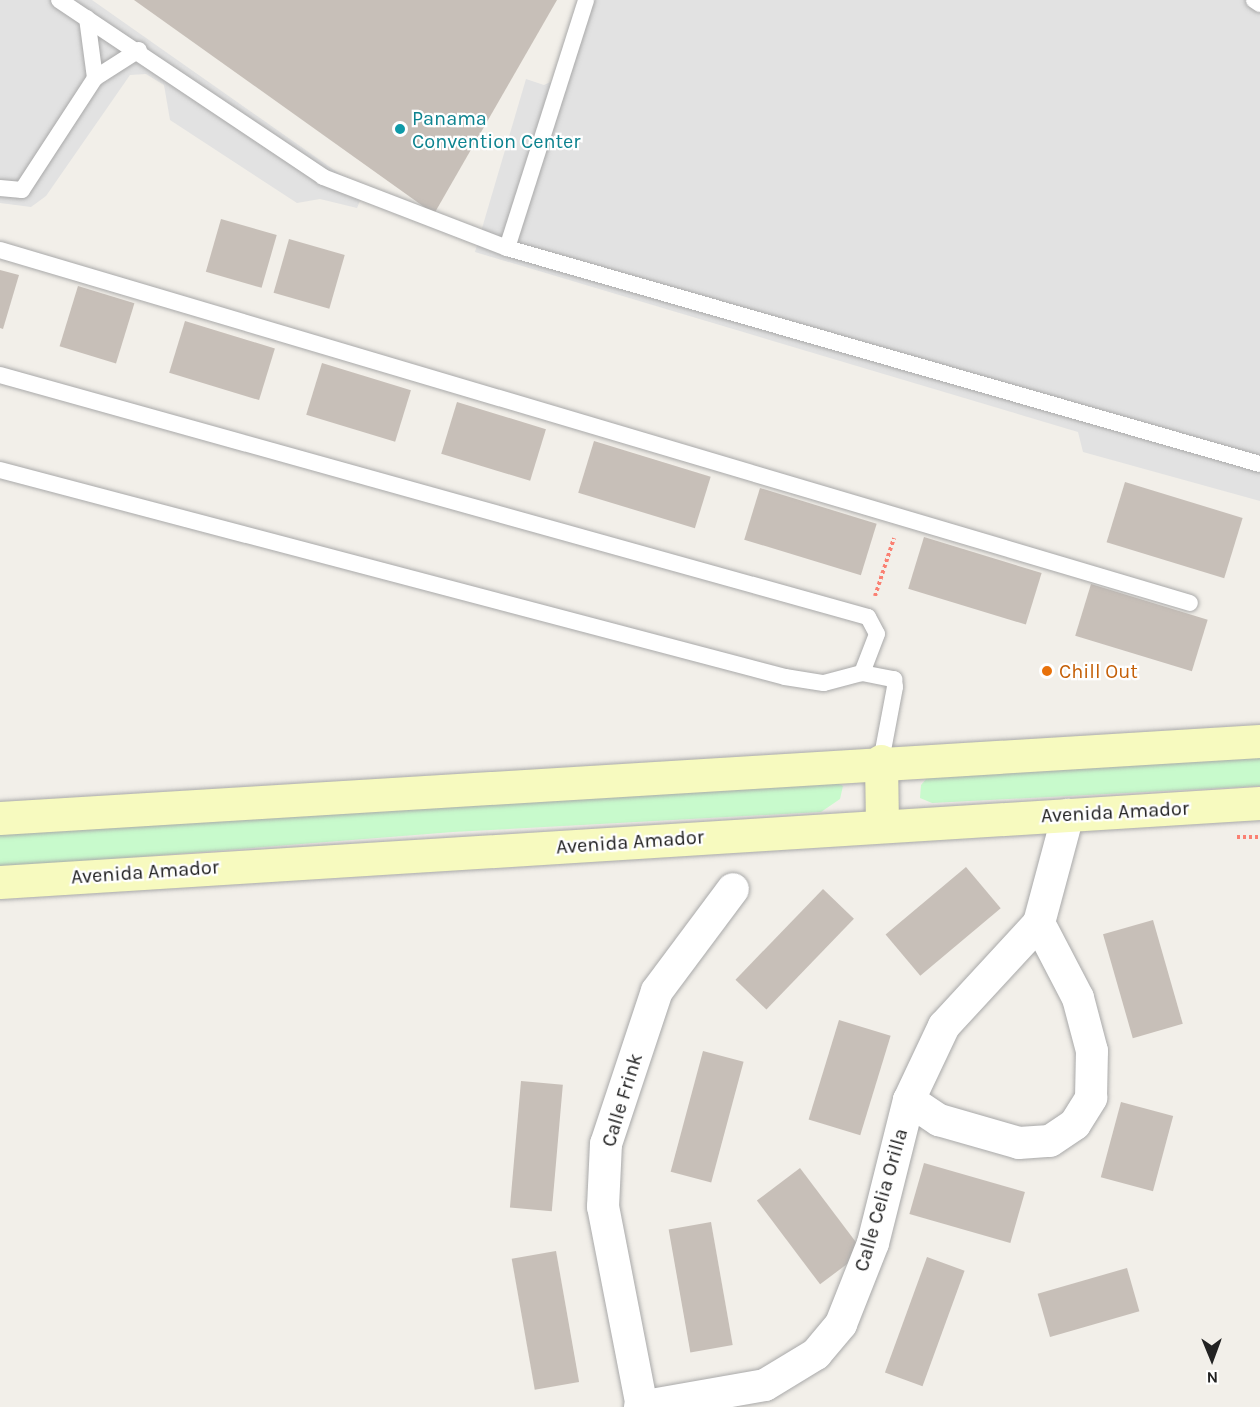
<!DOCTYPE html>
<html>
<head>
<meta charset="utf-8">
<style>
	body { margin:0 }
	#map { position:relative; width:1260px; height:1407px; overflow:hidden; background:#f2efe9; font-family:Karla,sans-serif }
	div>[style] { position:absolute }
	.park>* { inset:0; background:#c8facc }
	.parking>* { inset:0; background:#e2e2e2 }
	.building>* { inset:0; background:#c7bfb8; transform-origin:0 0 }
	.path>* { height:4px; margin-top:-2px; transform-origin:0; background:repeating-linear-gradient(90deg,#fa8072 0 3px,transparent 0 6px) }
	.roads { filter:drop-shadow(0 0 2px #a9a9a9) drop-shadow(0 0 2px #a9a9a9) }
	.lane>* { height:16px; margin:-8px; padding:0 8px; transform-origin:8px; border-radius:8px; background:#fff }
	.street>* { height:32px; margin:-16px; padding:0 16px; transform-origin:16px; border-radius:16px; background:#fff }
	.secondary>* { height:33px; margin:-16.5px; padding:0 16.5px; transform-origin:16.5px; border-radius:16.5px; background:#f7fabf }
	.dots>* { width:16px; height:16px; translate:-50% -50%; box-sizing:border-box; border:3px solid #fff; border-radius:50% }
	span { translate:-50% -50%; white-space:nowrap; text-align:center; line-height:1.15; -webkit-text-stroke:4.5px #fff; paint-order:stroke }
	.culture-label { font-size:20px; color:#0d838f }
	.left { translate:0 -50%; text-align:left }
	.food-label { font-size:20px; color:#c56008 }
	.street-label { font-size:20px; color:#222 }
	.north { position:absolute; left:1182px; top:1329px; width:60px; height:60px; -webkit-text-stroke:4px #fff; paint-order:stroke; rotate:179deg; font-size:16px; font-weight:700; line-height:24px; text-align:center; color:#222 }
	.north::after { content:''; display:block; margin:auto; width:21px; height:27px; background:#222; clip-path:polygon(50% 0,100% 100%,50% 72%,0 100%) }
</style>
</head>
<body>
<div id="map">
	<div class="park">
		<i style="clip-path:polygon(1260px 756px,1260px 786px,932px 803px,920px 798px,921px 785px,932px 772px)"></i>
		<i style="clip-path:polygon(826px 778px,843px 786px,840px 799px,821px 812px,453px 832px,0 868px,0 834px)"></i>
	</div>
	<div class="parking">
		<i style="clip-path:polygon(0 0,92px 0,364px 191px,357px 208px,320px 199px,297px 203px,170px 120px,164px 85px,146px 74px,130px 75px,46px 196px,31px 207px,0 203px)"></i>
		<i style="clip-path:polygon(580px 0,1260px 0,1260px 501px,1083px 452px,1078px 432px,475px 252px,526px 79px,544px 85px,557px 79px)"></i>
	</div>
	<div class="building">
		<i style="clip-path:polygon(134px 0,557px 0,434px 214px)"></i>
		<i style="left:221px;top:219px;width:58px;height:55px;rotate:16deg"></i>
		<i style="left:289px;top:239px;width:58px;height:56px;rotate:16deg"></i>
		<i style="clip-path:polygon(0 270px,19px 275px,3px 329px,0 328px)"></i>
		<i style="left:78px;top:286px;width:59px;height:63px;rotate:17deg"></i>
		<i style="left:185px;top:321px;width:94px;height:54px;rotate:17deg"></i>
		<i style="left:322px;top:363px;width:93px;height:54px;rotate:17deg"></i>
		<i style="left:457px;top:402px;width:93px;height:54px;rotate:17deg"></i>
		<i style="left:594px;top:441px;width:122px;height:54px;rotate:17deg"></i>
		<i style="left:1125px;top:482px;width:123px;height:63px;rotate:17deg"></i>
		<i style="left:760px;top:488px;width:122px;height:54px;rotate:17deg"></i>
		<i style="left:924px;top:537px;width:123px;height:54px;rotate:17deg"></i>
		<i style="left:1091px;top:584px;width:122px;height:54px;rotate:17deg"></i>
		<i style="left:966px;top:867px;width:54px;height:105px;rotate:50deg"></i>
		<i style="left:823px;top:889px;width:43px;height:126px;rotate:44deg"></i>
		<i style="left:1153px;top:920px;width:108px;height:52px;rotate:74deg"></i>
		<i style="left:839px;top:1020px;width:54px;height:104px;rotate:17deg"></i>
		<i style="left:703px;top:1051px;width:42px;height:125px;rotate:15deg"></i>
		<i style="left:521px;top:1081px;width:42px;height:127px;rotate:5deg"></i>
		<i style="left:1121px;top:1102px;width:54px;height:78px;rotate:15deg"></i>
		<i style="left:924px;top:1163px;width:105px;height:53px;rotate:16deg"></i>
		<i style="left:800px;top:1168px;width:105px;height:54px;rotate:53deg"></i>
		<i style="left:711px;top:1222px;width:125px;height:43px;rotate:80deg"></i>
		<i style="left:556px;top:1251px;width:133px;height:45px;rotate:80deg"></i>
		<i style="left:927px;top:1257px;width:40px;height:123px;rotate:20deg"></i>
		<i style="left:1127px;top:1268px;width:45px;height:93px;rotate:74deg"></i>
	</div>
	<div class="path">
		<i style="left:875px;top:596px;width:61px;rotate:-71.9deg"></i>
		<i style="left:1237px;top:837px;width:23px"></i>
	</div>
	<div class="roads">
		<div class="lane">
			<i style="left:59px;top:0;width:318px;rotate:33.8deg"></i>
			<i style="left:323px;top:177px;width:197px;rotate:21.1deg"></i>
			<i style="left:507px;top:248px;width:783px;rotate:16.01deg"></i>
			<i style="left:1254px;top:0;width:7px;rotate:34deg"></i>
			<i style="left:87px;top:18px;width:61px;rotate:82.4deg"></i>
			<i style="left:0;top:188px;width:22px;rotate:5deg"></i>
			<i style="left:22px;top:190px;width:134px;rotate:-56.9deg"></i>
			<i style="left:95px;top:78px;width:52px;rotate:-32.5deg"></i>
			<i style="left:507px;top:248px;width:260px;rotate:-72.3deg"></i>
			<i style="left:0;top:250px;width:1241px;rotate:16.52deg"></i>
			<i style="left:0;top:375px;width:901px;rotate:15.58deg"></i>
			<i style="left:868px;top:617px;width:19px;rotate:62deg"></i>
			<i style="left:877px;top:634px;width:42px;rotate:111deg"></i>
			<i style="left:862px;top:673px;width:33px;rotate:11deg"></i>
			<i style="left:894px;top:679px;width:8px;rotate:83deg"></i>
			<i style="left:895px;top:687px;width:75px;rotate:100.7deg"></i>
			<i style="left:0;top:470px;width:812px;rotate:14.77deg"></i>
			<i style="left:785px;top:677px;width:39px;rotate:9deg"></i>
			<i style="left:824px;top:683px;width:39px;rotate:-15deg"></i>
		</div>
		<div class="street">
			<i style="left:909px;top:1100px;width:36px;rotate:34deg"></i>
			<i style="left:939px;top:1120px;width:83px;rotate:16deg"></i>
			<i style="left:1019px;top:1143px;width:31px;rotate:-4deg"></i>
			<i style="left:1050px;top:1141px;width:30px;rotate:-34deg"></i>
			<i style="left:1075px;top:1124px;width:31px;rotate:-58deg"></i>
			<i style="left:1091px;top:1098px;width:47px;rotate:-88.8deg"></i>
			<i style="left:1092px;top:1051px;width:55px;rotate:-104.8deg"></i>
			<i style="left:1078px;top:998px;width:85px;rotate:-117.5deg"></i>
			<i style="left:640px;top:1407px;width:127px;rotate:-10deg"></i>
			<i style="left:765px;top:1385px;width:60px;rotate:-31.3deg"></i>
			<i style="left:816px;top:1354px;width:39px;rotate:-50deg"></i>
			<i style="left:841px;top:1324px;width:87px;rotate:-68.4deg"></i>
			<i style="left:873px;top:1243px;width:147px;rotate:-75.9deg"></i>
			<i style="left:909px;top:1100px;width:82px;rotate:-64.7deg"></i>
			<i style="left:944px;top:1026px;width:140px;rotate:-47.3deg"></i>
			<i style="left:1039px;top:923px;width:112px;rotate:-75deg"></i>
			<i style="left:642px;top:1407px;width:204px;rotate:-101deg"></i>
			<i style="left:603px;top:1207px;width:63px;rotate:-87.3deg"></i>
			<i style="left:606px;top:1144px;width:161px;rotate:-71.6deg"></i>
			<i style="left:657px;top:991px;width:127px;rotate:-53.3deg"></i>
		</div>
		<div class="secondary">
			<i style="left:881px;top:761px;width:65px;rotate:89.1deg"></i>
			<i style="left:0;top:818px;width:1262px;rotate:-3.5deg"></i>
			<i style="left:0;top:882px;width:1262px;rotate:-3.59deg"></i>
		</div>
	</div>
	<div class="dots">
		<i style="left:400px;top:129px;background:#0f9aa8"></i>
		<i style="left:1047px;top:671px;background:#e8710a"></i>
	</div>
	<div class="culture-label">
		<span class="left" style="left:412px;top:130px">Panama<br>Convention Center</span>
	</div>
	<div class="food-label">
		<span class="left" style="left:1059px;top:671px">Chill Out</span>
	</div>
	<div class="street-label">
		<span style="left:1115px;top:812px;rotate:-3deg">Avenida Amador</span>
		<span style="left:630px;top:842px;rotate:-4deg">Avenida Amador</span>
		<span style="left:145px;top:872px;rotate:-4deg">Avenida Amador</span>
		<span style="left:622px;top:1100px;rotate:-73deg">Calle Frink</span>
		<span style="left:881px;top:1200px;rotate:-74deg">Calle Celia Orilla</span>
	</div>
	<div class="north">N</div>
</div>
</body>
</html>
